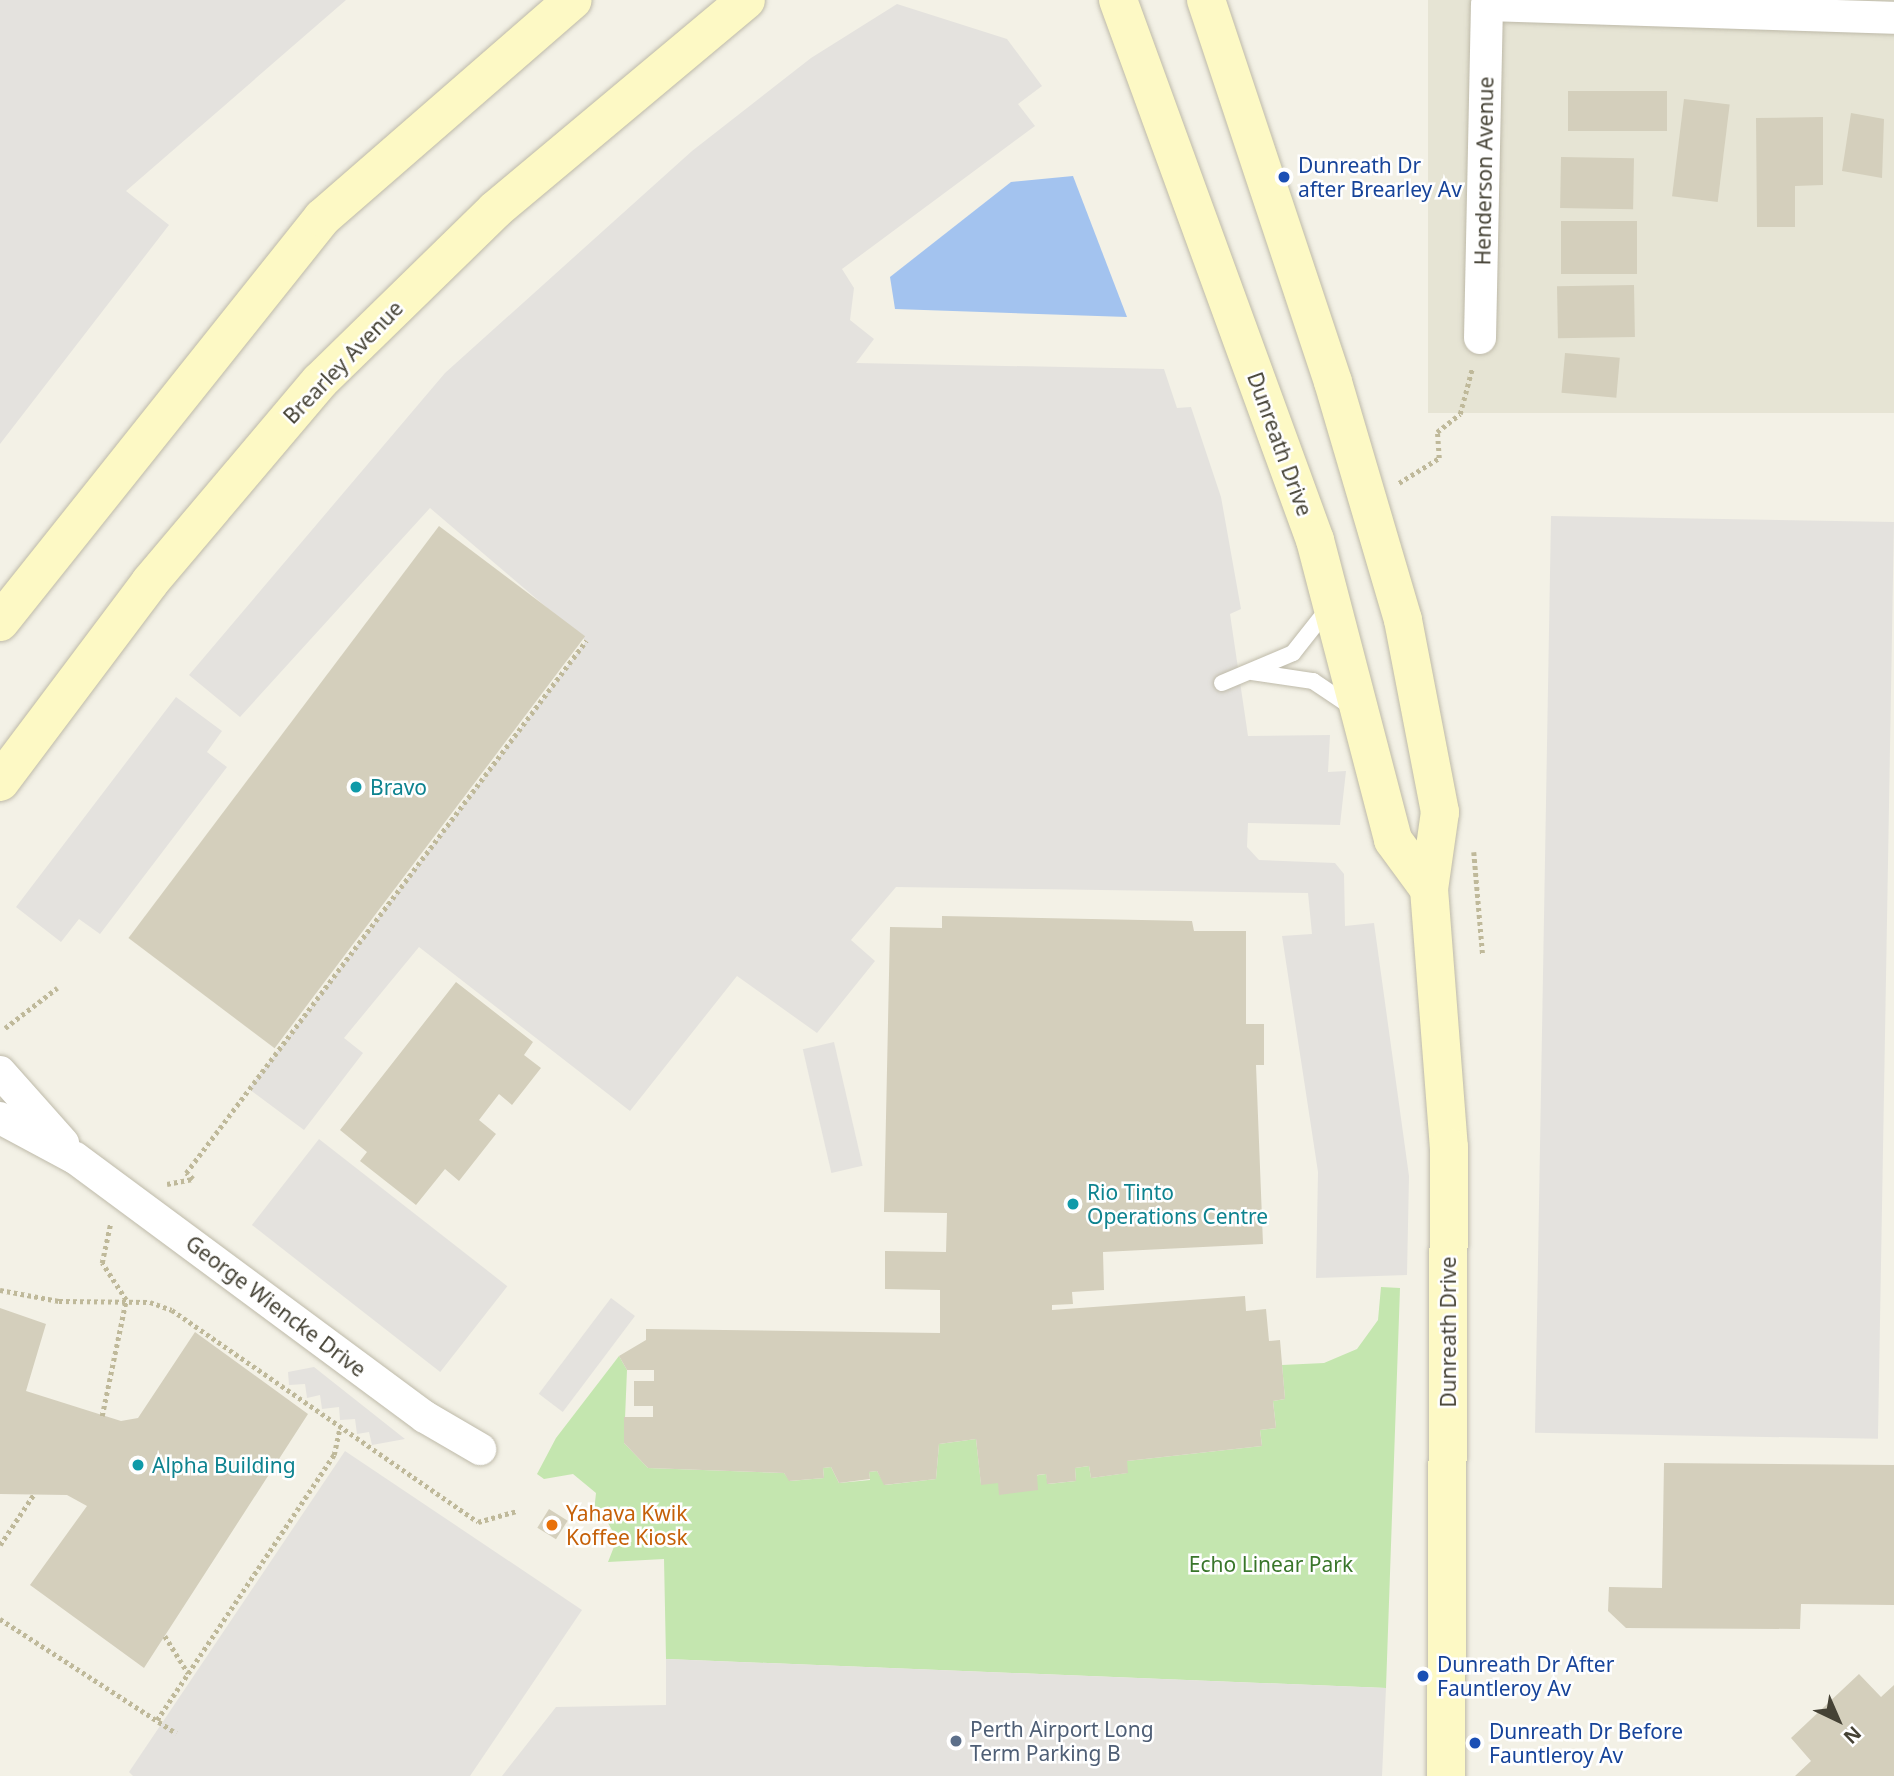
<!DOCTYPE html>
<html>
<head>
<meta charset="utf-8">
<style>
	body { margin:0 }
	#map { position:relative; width:1894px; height:1776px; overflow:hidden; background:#f3f1e6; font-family:"Noto Sans",sans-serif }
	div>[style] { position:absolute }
	.residential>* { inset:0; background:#e6e4d4; transform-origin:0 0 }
	.green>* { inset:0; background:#c4e6af }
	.parking>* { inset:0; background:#e4e2de; transform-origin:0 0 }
	.water>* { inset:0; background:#a3c3ef }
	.building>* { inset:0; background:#d4cfbc; transform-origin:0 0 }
	.path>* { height:4.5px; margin-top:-2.25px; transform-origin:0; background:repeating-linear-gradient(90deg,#bfb99a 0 3.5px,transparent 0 7px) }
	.roads { filter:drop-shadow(0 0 2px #bebaa9) drop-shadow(0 0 2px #bebaa9) }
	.service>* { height:16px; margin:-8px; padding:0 8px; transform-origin:8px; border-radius:8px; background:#fff }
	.minor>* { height:32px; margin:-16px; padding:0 16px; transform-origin:16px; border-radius:16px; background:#fff }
	.secondary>* { height:38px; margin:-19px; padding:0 19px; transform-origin:19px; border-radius:19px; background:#fdf9c5 }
	.dots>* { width:19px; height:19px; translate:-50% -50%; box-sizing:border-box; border:4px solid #fff; border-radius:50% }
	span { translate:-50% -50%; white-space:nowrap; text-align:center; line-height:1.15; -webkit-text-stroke:5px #fff; paint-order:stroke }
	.transit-label { font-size:21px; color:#164399 }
	.left { translate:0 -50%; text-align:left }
	.street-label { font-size:21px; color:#454235 }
	.culture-label { font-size:21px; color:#0d838f }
	.food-label { font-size:21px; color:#c56008 }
	.park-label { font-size:21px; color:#39762a }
	.service-label { font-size:21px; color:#4e5e75 }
	.north { position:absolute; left:1803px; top:1685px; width:70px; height:70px; -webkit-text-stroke:5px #fff; paint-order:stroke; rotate:136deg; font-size:19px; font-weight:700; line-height:28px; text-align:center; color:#454235 }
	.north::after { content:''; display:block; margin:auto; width:24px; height:32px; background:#454235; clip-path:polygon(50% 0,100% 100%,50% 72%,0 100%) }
</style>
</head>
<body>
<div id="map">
	<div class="residential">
		<i style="left:1428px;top:0;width:466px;height:413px"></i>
	</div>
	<div class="green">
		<i style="clip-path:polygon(1381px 1287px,1400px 1288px,1386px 1688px,666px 1659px,664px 1559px,608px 1562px,617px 1539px,608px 1523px,593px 1521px,596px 1493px,573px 1474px,544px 1479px,537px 1474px,556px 1438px,619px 1356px,627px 1370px,624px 1443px,648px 1468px,784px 1473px,790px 1481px,824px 1478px,823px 1468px,831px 1467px,839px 1483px,870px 1480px,869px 1472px,877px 1471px,885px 1485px,936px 1479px,939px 1444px,976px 1439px,981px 1484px,1046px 1474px,1048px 1484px,1076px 1481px,1075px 1468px,1089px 1466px,1091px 1478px,1127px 1473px,1127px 1461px,1262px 1446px,1260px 1430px,1276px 1428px,1273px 1401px,1285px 1399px,1282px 1365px,1324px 1363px,1357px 1349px,1378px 1320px)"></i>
	</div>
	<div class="parking">
		<i style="clip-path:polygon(0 0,346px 0,126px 191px,169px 225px,0 444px)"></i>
		<i style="clip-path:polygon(897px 4px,1007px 39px,1042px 86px,1018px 104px,1035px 126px,842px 269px,854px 288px,850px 320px,874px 339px,856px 363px,1164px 369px,1177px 408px,1191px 407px,1221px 497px,1241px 609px,1230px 614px,1248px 736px,1330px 735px,1328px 772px,1346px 771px,1340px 825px,1248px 823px,1247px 847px,1259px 860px,1335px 863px,1344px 874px,1345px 926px,1374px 923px,1409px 1176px,1407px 1275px,1316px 1278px,1318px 1172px,1282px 936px,1312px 934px,1308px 893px,896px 887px,851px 940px,875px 961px,817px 1033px,737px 976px,630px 1111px,419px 947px,344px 1038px,363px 1053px,304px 1130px,249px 1089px,586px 641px,430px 508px,240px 717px,189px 675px,445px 373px,692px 151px,811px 58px)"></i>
		<i style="left:1551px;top:516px;width:343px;height:917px;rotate:1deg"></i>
		<i style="clip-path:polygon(176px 697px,222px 731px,207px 752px,227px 767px,100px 934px,79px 919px,61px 942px,16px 907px)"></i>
		<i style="left:834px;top:1042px;width:127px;height:32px;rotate:77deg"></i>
		<i style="left:319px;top:1139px;width:239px;height:109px;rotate:38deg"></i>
		<i style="left:611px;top:1298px;width:30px;height:120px;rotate:37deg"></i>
		<i style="clip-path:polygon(314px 1367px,405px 1439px,372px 1445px,369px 1432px,357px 1434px,355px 1419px,340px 1420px,339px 1407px,322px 1409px,320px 1395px,307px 1398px,305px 1384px,289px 1385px,288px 1372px)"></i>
		<i style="clip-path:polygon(345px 1451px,582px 1610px,470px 1776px,133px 1776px,129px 1772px)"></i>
		<i style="clip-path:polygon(666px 1659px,1386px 1688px,1382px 1776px,502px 1776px,556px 1707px,666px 1705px)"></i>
	</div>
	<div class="water">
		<i style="clip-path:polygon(1073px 176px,1127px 317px,895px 309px,890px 277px,1011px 182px)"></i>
	</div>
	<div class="building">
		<i style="left:1667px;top:91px;width:40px;height:99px;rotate:90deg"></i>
		<i style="left:1684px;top:99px;width:46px;height:98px;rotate:7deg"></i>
		<i style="clip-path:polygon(1851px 113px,1884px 119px,1882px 178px,1842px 171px)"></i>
		<i style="clip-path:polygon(1823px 117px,1823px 185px,1795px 186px,1795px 227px,1757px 227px,1756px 118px)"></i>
		<i style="left:1561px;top:157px;width:73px;height:51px;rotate:1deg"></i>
		<i style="left:1561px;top:221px;width:76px;height:53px"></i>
		<i style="left:1634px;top:285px;width:52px;height:77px;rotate:89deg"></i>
		<i style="left:1565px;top:353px;width:55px;height:40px;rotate:5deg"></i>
		<i style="left:439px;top:526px;width:183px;height:516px;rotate:37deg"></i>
		<i style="clip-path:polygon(942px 916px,1192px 921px,1194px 931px,1246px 931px,1246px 1024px,1264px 1024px,1264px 1065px,1256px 1065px,1263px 1244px,1103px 1252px,1104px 1290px,1072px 1292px,1073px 1304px,1052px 1305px,1052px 1310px,1245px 1296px,1246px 1311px,1266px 1309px,1269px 1341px,1280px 1340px,1285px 1399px,1273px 1401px,1276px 1428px,1260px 1430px,1262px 1446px,1127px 1461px,1128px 1473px,1091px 1478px,1089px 1466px,1075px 1468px,1076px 1481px,1047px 1484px,1046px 1474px,1037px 1475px,1038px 1490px,999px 1495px,998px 1483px,981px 1485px,976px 1439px,939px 1444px,936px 1479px,884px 1485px,877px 1471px,869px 1472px,870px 1479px,839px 1483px,831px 1467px,823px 1468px,824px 1478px,789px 1481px,784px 1473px,648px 1468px,624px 1443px,624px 1417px,653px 1417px,653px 1406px,634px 1406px,634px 1381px,654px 1381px,654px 1370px,627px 1370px,619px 1356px,646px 1340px,646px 1329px,940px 1333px,940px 1290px,885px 1289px,885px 1251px,946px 1252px,947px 1213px,884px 1212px,890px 927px,942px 928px)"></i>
		<i style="clip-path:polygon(456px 982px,533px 1042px,524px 1055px,541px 1068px,512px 1105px,499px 1094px,479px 1120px,496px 1134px,459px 1181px,445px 1169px,416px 1205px,360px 1161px,367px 1152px,340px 1130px)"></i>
		<i style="clip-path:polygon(0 1308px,46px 1324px,26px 1391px,121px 1421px,138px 1418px,195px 1332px,308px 1414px,144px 1668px,30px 1585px,87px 1506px,67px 1495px,0 1494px)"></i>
		<i style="clip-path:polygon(1664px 1463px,1894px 1465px,1894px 1605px,1801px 1604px,1800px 1629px,1626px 1628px,1608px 1611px,1609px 1587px,1662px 1588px)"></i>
		<i style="left:549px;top:1509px;width:22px;height:22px;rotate:32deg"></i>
		<i style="clip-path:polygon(1859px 1674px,1881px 1697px,1894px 1685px,1894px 1776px,1795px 1776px,1811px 1761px,1791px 1738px)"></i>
	</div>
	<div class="path">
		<i style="left:1399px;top:483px;width:47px;rotate:-32deg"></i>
		<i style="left:1439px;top:458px;width:26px;rotate:-94deg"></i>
		<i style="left:1437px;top:432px;width:29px;rotate:-38deg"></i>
		<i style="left:1460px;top:414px;width:47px;rotate:-75.1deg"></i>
		<i style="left:1474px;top:852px;width:105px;rotate:85.1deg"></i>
		<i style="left:5px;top:1028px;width:66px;rotate:-37.6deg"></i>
		<i style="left:167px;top:1184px;width:26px;rotate:-11deg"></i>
		<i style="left:193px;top:1179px;width:9px;rotate:-139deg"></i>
		<i style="left:186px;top:1173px;width:666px;rotate:-53.06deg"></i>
		<i style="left:0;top:1290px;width:60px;rotate:10.6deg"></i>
		<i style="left:59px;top:1301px;width:91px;rotate:0.6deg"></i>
		<i style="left:150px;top:1302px;width:23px;rotate:20deg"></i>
		<i style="left:172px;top:1310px;width:372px;rotate:34.7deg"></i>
		<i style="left:478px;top:1522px;width:41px;rotate:-15.8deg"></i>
		<i style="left:102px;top:1416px;width:118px;rotate:-78.3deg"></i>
		<i style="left:126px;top:1300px;width:44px;rotate:-123deg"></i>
		<i style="left:102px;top:1263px;width:40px;rotate:-78deg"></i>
		<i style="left:0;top:1545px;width:61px;rotate:-56.3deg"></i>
		<i style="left:0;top:1619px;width:210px;rotate:32.9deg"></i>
		<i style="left:165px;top:1636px;width:44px;rotate:58.1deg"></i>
		<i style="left:157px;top:1720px;width:319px;rotate:-56.3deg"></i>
		<i style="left:334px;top:1455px;width:25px;rotate:-78deg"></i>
	</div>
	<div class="roads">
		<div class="service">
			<i style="left:1252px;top:672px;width:62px;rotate:8.4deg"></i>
			<i style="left:1313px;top:681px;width:45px;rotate:34deg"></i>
			<i style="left:1222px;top:683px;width:77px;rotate:-22.9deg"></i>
			<i style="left:1293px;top:653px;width:53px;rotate:-51.8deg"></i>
		</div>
		<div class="minor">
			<i style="left:1480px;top:338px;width:333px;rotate:-88.8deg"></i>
			<i style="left:1487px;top:5px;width:407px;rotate:1.8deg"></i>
			<i style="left:0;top:1072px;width:95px;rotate:48.4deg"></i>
			<i style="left:0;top:1118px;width:85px;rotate:28.1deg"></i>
			<i style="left:75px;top:1158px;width:435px;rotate:36.5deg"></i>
			<i style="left:425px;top:1417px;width:64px;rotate:30.2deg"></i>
		</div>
		<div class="secondary">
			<i style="left:1118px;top:0;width:575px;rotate:69.96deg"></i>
			<i style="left:1315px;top:540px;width:310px;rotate:75.4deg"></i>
			<i style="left:1393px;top:840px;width:61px;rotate:53.7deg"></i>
			<i style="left:1206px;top:0;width:403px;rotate:71.6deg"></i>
			<i style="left:1333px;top:382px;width:248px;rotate:73.6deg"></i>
			<i style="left:1403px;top:620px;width:196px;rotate:79.1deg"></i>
			<i style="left:1440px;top:812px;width:78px;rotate:98.1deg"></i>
			<i style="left:1429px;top:889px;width:259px;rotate:85.6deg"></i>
			<i style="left:1449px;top:1147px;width:629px;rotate:90.27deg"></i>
			<i style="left:0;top:622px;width:517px;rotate:-51.44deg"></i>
			<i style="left:322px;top:218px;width:332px;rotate:-41deg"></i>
			<i style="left:0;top:782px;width:250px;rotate:-53.1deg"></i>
			<i style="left:150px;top:582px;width:263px;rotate:-49.8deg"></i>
			<i style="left:320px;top:381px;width:245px;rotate:-44.3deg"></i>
			<i style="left:495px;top:210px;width:327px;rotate:-39.9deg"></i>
		</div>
	</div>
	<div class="dots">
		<i style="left:1284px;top:177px;background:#1a4fb4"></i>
		<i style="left:356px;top:787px;background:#0f9aa8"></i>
		<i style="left:1073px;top:1204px;background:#0f9aa8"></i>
		<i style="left:138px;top:1465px;background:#0f9aa8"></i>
		<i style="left:552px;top:1525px;background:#e8710a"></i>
		<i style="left:1423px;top:1676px;background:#1a4fb4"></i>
		<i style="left:956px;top:1741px;background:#5c6f8a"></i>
		<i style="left:1475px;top:1743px;background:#1a4fb4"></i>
	</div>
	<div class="transit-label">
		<span class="left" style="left:1298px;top:177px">Dunreath Dr<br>after Brearley Av</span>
		<span class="left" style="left:1437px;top:1676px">Dunreath Dr After<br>Fauntleroy Av</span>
		<span class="left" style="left:1489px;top:1743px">Dunreath Dr Before<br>Fauntleroy Av</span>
	</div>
	<div class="street-label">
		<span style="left:1484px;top:171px;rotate:-89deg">Henderson Avenue</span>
		<span style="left:343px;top:362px;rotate:-46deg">Brearley Avenue</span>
		<span style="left:1280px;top:444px;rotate:70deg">Dunreath Drive</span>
		<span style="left:276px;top:1306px;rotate:37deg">George Wiencke Drive</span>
		<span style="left:1448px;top:1332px;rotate:-90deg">Dunreath Drive</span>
	</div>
	<div class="culture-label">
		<span class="left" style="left:370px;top:787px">Bravo</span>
		<span class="left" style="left:1087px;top:1204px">Rio Tinto<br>Operations Centre</span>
		<span class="left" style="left:152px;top:1465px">Alpha Building</span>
	</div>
	<div class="food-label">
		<span class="left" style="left:566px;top:1525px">Yahava Kwik<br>Koffee Kiosk</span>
	</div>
	<div class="park-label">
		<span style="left:1271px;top:1564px">Echo Linear Park</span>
	</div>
	<div class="service-label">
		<span class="left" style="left:970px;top:1741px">Perth Airport Long<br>Term Parking B</span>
	</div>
	<div class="north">N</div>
</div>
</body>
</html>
